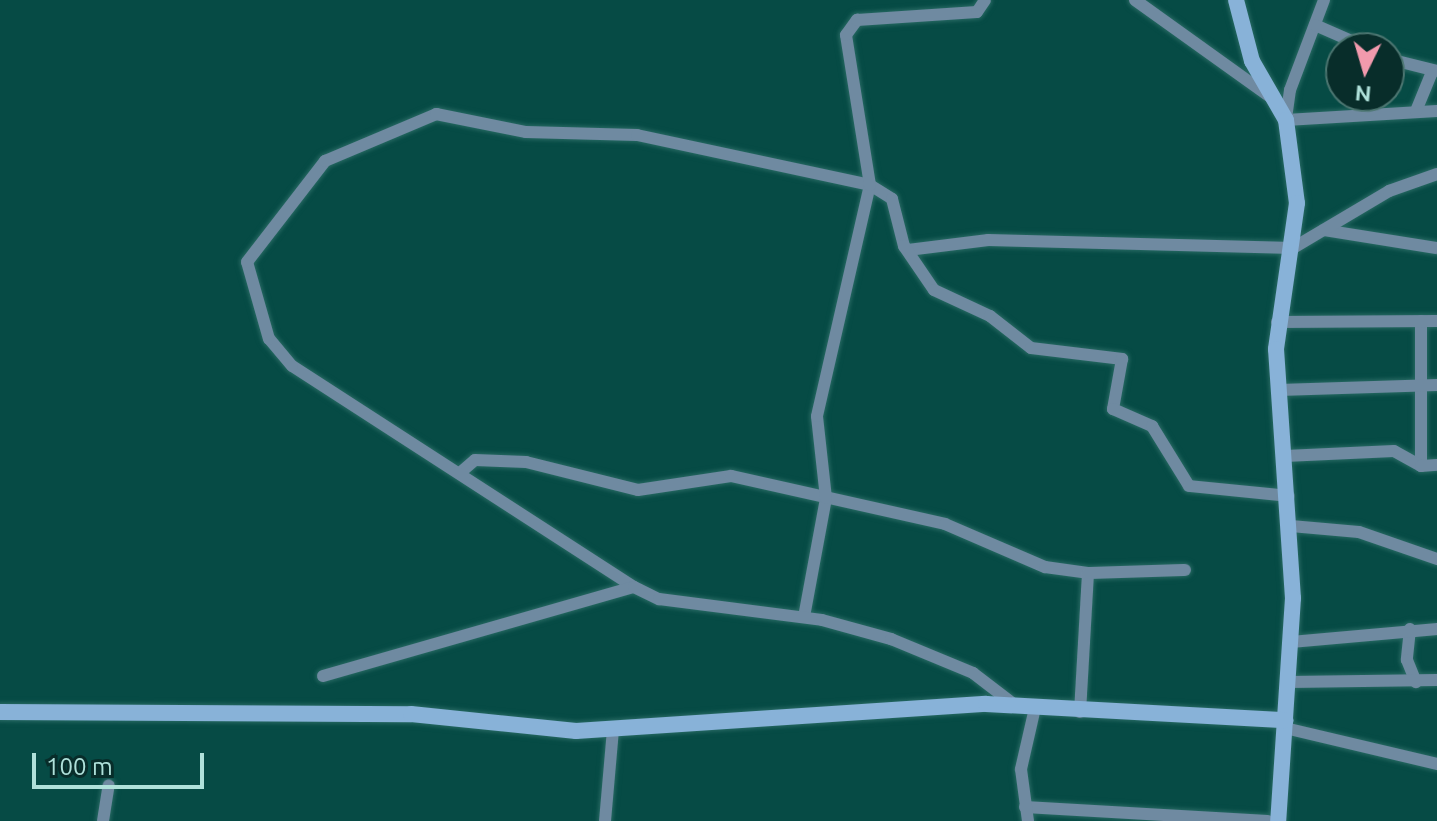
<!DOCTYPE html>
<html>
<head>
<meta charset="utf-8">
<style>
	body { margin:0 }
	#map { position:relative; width:1437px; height:821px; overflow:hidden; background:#064b45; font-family:Ubuntu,sans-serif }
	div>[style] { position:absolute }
	.roads { filter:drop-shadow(0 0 2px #286963) drop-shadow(0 0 2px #286963) }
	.minor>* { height:12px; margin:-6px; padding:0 6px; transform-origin:6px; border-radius:6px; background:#6f8aa1 }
	.secondary>* { height:16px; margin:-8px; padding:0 8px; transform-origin:8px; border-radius:8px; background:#88b2d8 }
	span { translate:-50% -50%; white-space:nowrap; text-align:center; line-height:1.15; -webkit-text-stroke:8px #082d2a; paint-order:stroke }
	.north { position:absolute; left:1325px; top:32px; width:80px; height:80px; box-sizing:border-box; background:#082d2a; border:2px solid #4b7570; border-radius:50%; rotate:185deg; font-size:22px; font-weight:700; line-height:32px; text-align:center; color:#afe1da }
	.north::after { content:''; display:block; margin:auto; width:28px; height:36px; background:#f29aad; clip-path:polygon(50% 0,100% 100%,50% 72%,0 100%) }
	.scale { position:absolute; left:32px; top:753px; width:172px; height:36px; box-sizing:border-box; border:4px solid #afe1da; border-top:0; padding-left:10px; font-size:24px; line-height:28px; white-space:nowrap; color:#afe1da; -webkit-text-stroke:6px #082d2a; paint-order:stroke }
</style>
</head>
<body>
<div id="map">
	<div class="roads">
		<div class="minor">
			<i style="left:1135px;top:0;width:168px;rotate:35.6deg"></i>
			<i style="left:1324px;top:0;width:96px;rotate:110.7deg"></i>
			<i style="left:1290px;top:90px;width:30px;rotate:98deg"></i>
			<i style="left:1286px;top:120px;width:151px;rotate:-3.4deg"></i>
			<i style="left:1315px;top:25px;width:58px;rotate:23.5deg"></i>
			<i style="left:1389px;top:59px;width:49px;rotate:14deg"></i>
			<i style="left:1416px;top:111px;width:42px;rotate:-67.7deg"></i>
			<i style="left:1324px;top:230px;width:114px;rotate:9.1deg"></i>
			<i style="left:908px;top:250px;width:81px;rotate:-7.1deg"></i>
			<i style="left:988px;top:240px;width:305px;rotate:1.5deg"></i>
			<i style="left:1293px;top:248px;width:112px;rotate:-30.7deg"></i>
			<i style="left:1389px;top:191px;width:51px;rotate:-19.5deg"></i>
			<i style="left:1421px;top:321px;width:145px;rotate:90deg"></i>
			<i style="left:1277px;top:322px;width:160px;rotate:-0.4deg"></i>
			<i style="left:1279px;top:390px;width:158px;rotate:-1.8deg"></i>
			<i style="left:1285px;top:456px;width:109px;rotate:-2.6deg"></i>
			<i style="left:1394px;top:451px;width:31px;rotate:29deg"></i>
			<i style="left:1421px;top:466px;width:16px;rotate:-4deg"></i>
			<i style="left:461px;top:472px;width:18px;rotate:-41deg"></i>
			<i style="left:475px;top:460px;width:51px;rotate:2.2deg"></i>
			<i style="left:526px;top:462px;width:115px;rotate:14deg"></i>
			<i style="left:638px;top:490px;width:94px;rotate:-8.6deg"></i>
			<i style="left:731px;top:476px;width:219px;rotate:12.6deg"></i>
			<i style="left:945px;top:524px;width:109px;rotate:23.3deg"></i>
			<i style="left:1045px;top:567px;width:43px;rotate:7.9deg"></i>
			<i style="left:1291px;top:526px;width:68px;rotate:5deg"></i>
			<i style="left:1359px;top:532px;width:83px;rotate:19.1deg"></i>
			<i style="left:634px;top:587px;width:407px;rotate:-147.1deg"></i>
			<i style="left:292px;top:366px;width:35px;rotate:-130deg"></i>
			<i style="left:269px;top:339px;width:80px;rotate:-105.9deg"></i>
			<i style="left:247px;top:262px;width:128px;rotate:-52.3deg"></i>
			<i style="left:325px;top:161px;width:121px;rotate:-22.9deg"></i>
			<i style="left:436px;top:114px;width:92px;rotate:11.3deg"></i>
			<i style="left:526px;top:132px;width:111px;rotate:1.5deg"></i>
			<i style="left:637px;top:135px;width:238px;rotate:12.1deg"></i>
			<i style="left:870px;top:185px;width:26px;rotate:32deg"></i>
			<i style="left:892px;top:199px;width:49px;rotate:75.7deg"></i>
			<i style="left:904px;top:246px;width:53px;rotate:55.7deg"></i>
			<i style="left:934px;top:290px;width:62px;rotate:24.9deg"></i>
			<i style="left:990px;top:316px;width:52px;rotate:38deg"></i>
			<i style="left:1031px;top:348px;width:92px;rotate:6.9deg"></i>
			<i style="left:1122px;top:359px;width:51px;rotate:100.2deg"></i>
			<i style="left:1113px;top:409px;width:43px;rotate:23.6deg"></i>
			<i style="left:1152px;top:426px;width:70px;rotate:58.3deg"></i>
			<i style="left:1189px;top:486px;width:100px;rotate:5.7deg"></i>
			<i style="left:804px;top:617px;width:121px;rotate:-79.5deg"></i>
			<i style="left:826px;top:498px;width:82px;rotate:-96.3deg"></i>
			<i style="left:817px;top:416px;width:237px;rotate:-77.1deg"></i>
			<i style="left:870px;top:185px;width:152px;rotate:-99.1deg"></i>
			<i style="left:846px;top:35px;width:19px;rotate:-54deg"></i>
			<i style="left:857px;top:20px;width:120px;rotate:-3.8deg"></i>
			<i style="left:977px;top:12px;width:14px;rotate:-56deg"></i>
			<i style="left:1410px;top:629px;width:31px;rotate:96deg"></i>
			<i style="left:1407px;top:660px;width:24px;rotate:68deg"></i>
			<i style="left:1291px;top:642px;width:147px;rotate:-5.1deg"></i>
			<i style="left:323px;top:676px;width:323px;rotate:-16deg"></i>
			<i style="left:634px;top:587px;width:28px;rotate:26deg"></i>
			<i style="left:659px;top:599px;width:164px;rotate:7.3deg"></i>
			<i style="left:822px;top:620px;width:72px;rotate:15.4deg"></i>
			<i style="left:891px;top:639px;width:89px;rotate:22.5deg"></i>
			<i style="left:973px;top:673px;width:54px;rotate:37.5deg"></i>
			<i style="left:1289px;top:682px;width:148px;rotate:-0.8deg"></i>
			<i style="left:1080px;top:712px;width:139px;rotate:-86.7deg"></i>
			<i style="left:1088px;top:573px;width:97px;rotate:-1.8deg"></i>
			<i style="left:1285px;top:728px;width:156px;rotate:13.3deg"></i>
			<i style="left:1025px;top:807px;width:243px;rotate:3.3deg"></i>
			<i style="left:103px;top:821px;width:36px;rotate:-81deg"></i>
			<i style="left:605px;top:821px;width:91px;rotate:-85deg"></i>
			<i style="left:1028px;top:821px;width:52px;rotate:-97.7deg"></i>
			<i style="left:1021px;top:769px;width:63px;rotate:-77.1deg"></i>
		</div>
		<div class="secondary">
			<i style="left:1236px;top:0;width:63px;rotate:75.3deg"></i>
			<i style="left:1252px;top:61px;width:68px;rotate:60deg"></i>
			<i style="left:1286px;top:120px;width:84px;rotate:82.5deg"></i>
			<i style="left:1297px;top:203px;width:148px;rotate:98.2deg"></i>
			<i style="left:1276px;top:349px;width:250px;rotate:86.1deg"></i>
			<i style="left:1293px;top:598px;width:224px;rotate:93.8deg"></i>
			<i style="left:0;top:712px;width:411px;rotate:0.3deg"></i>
			<i style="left:411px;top:714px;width:166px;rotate:5.9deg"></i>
			<i style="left:576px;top:731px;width:411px;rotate:-3.8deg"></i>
			<i style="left:986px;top:704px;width:300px;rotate:3.1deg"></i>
		</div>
	</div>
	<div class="north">N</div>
	<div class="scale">100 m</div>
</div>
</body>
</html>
